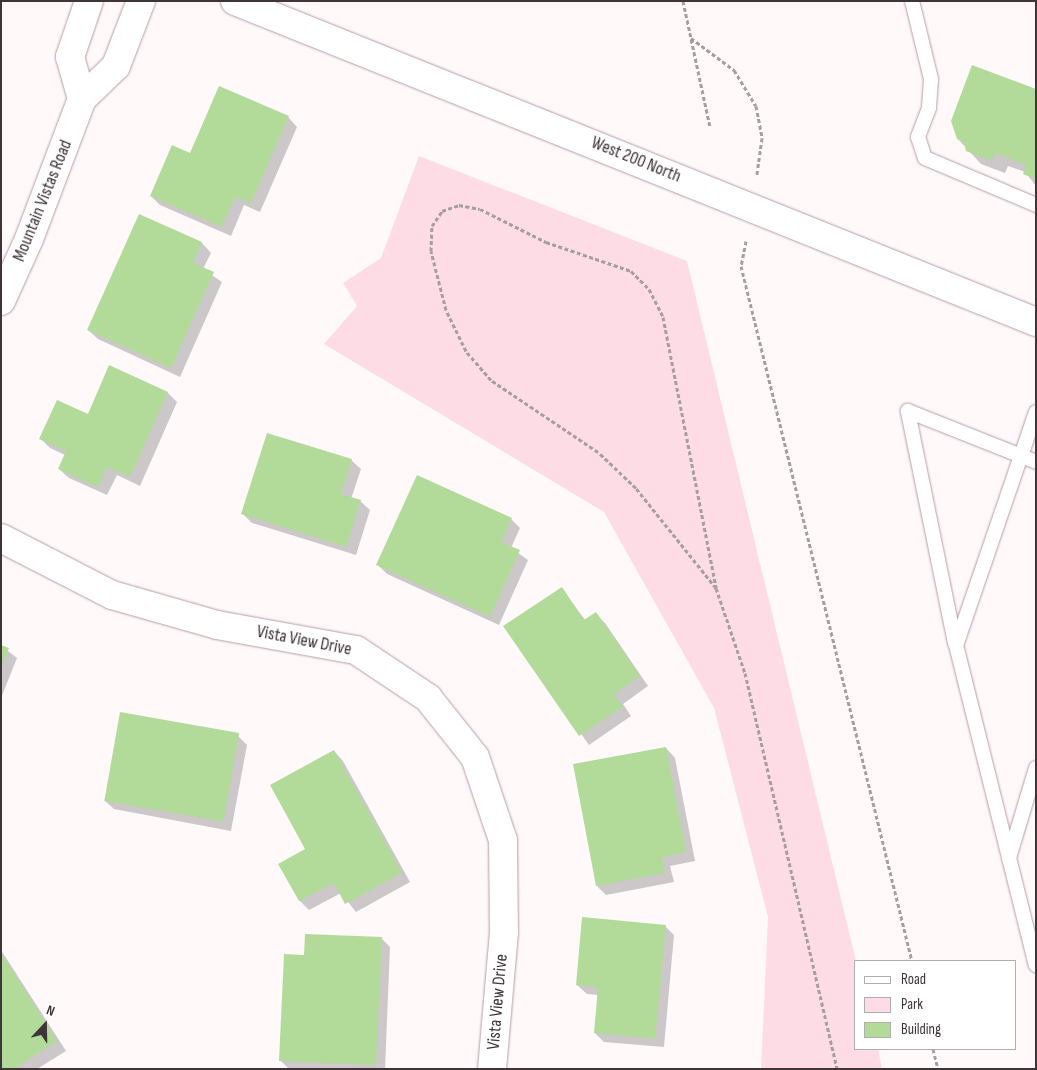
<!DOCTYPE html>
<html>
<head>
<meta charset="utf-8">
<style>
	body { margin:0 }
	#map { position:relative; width:1037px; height:1070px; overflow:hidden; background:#fff9fa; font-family:"Sofia Sans Condensed",sans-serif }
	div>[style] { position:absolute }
	.green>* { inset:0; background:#fedce5 }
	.shadow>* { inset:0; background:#0003 }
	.building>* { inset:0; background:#b2db99; transform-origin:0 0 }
	.path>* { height:3px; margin-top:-1.5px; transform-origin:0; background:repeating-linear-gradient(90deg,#a79ea0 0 4px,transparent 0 6.5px) }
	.roads { filter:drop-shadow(0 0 1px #b79da3) drop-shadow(0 0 1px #b79da3) }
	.lane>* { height:14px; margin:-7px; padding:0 7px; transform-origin:7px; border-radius:7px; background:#fff }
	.street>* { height:28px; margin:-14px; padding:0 14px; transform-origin:14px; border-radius:14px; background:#fff }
	.primary>* { height:28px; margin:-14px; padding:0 14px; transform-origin:14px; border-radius:14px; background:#fff }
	span { translate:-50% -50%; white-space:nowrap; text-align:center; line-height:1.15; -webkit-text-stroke:4.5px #fff; paint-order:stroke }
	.street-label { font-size:18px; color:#3f3437 }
	.frame { position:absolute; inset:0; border:2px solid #3f3437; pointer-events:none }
	.legend { position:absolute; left:854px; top:960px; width:162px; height:90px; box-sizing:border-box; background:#fff; border:1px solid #b2aeaf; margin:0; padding:6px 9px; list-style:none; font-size:15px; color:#3f3437 }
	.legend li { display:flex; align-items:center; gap:10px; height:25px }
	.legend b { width:25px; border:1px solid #b2aeaf }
	.north { position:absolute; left:20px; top:1000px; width:50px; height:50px; -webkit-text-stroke:4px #fff; paint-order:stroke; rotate:21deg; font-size:14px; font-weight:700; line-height:20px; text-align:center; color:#3f3437 }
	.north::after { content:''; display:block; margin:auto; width:18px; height:22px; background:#3f3437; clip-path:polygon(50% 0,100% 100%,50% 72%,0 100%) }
</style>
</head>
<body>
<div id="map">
	<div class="green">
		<i style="clip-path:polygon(419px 156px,687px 261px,856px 961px,856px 1049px,878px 1049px,882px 1069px,761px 1069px,768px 917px,714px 708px,604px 512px,324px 344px,357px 306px,343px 283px,381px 258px)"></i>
	</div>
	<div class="shadow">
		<i style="clip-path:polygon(1036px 90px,1036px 186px,1025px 172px,1008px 166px,1005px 173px,981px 164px,958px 139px)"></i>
		<i style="clip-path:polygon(288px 117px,297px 127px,260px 212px,244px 205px,231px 236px,160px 205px,151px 196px)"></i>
		<i style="clip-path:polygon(140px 216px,202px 243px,211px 253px,203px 269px,222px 282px,180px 377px,98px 339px,88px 330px)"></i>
		<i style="clip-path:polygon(110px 367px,168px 393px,177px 402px,140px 486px,117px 475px,107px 495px,69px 478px,59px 469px,65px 455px,50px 448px,41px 439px,88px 415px)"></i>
		<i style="clip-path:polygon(351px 460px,361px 469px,351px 499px,360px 501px,370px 510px,356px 555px,252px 523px,243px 514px)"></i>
		<i style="clip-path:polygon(511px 519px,520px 528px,511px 548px,528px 560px,499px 625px,387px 574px,378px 565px)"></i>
		<i style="clip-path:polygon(561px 588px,586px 621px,596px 614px,605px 623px,648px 686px,623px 704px,631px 716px,589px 745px,505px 627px)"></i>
		<i style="clip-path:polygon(1px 646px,17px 658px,1px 698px)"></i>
		<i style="clip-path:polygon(238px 736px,247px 745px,231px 831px,114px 809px,104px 800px)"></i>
		<i style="clip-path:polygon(666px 748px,675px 758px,695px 861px,670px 866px,674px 882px,606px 895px,597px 886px)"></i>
		<i style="clip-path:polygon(334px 751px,343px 761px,410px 882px,356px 912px,341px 893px,309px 910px,300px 901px,280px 864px,307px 849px)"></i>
		<i style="clip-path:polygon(665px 926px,674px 935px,664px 1047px,604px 1042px,595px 1033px,599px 995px,587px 994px,577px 985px)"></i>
		<i style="clip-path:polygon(381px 938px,390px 947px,385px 1069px,289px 1069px,280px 1060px,306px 957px)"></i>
		<i style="clip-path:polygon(1px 950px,66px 1051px,37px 1069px,1px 1069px)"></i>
	</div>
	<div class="building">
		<i style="clip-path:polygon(972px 65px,1036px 89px,1036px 179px,1023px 174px,1026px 165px,995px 153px,992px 161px,966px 151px,964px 142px,957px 139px,951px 121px)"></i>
		<i style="clip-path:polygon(219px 86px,289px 116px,251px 203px,235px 197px,222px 227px,150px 196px,172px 145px,190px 153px)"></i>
		<i style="clip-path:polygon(139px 214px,202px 242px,193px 263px,214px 272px,171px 368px,87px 330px)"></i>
		<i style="clip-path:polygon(109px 365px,168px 392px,130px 477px,107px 467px,98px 487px,58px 469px,66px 451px,39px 439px,57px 400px,88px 414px)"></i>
		<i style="clip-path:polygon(267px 433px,352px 459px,341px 494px,361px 500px,346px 547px,241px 514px)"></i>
		<i style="clip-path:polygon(417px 475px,512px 518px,501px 542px,520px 550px,490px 617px,376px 565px)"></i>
		<i style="clip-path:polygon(562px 587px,584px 620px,596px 612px,640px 676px,614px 694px,623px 707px,579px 736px,503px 626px)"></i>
		<i style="clip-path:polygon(1px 645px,9px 648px,1px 667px)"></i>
		<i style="left:120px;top:712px;width:121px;height:90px;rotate:10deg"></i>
		<i style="clip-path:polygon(666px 747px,686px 852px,662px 857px,665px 873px,596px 886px,573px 764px)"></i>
		<i style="clip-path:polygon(334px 750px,402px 873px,345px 904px,334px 883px,299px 901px,278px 864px,305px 849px,270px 785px)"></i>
		<i style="clip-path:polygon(582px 917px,666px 925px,655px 1039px,594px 1033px,598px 987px,576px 985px)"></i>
		<i style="clip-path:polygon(305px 934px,382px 937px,376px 1065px,279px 1061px,284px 954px,304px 955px)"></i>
		<i style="clip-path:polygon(1px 953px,57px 1041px,14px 1069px,1px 1069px)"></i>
	</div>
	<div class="path">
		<i style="left:683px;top:1px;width:129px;rotate:77.9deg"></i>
		<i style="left:691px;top:38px;width:54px;rotate:36.7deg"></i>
		<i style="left:734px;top:70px;width:42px;rotate:58.6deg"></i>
		<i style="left:756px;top:106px;width:33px;rotate:79deg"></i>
		<i style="left:762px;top:138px;width:37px;rotate:98deg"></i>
		<i style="left:746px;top:241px;width:25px;rotate:101deg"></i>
		<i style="left:741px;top:266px;width:716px;rotate:76.18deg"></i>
		<i style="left:716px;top:588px;width:128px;rotate:-128.7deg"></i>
		<i style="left:636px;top:488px;width:52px;rotate:-136.5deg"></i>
		<i style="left:598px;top:452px;width:129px;rotate:-146.1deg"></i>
		<i style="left:491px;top:380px;width:38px;rotate:-131deg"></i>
		<i style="left:466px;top:351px;width:46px;rotate:-116deg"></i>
		<i style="left:446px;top:310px;width:61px;rotate:-104.3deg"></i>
		<i style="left:431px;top:251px;width:25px;rotate:-88deg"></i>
		<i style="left:432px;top:226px;width:18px;rotate:-56deg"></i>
		<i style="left:442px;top:211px;width:18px;rotate:-19deg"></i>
		<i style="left:459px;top:205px;width:21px;rotate:11deg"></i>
		<i style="left:480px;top:209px;width:74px;rotate:26.6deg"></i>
		<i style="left:546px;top:242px;width:90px;rotate:18.8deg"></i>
		<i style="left:631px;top:271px;width:25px;rotate:45deg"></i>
		<i style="left:649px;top:289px;width:31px;rotate:63deg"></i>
		<i style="left:663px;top:317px;width:276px;rotate:78.9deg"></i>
		<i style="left:716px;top:588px;width:90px;rotate:71.2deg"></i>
		<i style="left:745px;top:673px;width:407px;rotate:76.9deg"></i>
		<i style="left:933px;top:1049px;width:21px;rotate:76deg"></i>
	</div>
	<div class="roads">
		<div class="lane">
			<i style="left:912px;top:1px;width:80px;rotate:76.3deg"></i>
			<i style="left:931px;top:79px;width:29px;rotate:94deg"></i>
			<i style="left:929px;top:108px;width:31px;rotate:111deg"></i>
			<i style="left:918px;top:137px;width:22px;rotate:72deg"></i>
			<i style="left:925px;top:158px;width:121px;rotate:22.9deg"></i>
			<i style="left:1036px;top:412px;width:246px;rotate:108.9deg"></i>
			<i style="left:956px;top:645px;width:330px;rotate:76deg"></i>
			<i style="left:955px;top:643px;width:237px;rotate:-101.5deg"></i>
			<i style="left:908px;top:411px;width:138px;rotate:21.7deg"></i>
			<i style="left:1009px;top:858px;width:94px;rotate:-73.3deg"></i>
		</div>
		<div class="street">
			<i style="left:82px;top:99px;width:44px;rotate:-105.9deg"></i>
			<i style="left:70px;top:57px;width:59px;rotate:-71.3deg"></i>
			<i style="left:1px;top:301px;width:68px;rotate:-65.7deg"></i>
			<i style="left:29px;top:239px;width:150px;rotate:-69.3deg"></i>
			<i style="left:82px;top:99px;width:47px;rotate:-44.1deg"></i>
			<i style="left:116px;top:66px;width:70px;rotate:-69deg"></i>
			<i style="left:1px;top:538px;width:125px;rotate:27.2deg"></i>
			<i style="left:112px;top:595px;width:109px;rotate:15.9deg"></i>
			<i style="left:217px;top:625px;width:141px;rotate:10.2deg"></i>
			<i style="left:356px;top:650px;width:87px;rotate:33.7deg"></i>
			<i style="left:428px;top:698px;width:75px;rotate:51.5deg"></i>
			<i style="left:475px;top:757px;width:88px;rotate:71.4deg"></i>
			<i style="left:503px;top:840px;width:92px;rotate:89.4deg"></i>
			<i style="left:504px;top:932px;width:138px;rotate:95deg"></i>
		</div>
		<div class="primary">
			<i style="left:235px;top:1px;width:863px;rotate:21.84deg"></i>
		</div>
	</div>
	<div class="street-label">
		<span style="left:636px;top:160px;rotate:22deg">West 200 North</span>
		<span style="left:43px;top:201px;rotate:-68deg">Mountain Vistas Road</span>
		<span style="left:304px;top:641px;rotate:11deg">Vista View Drive</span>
		<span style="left:498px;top:1002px;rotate:-85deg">Vista View Drive</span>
	</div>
	<div class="frame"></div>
	<ul class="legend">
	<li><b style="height:6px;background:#fff"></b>Road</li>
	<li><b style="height:14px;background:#fedce5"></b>Park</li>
	<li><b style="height:14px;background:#b2db99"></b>Building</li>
	</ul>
	<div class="north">N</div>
</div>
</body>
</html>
